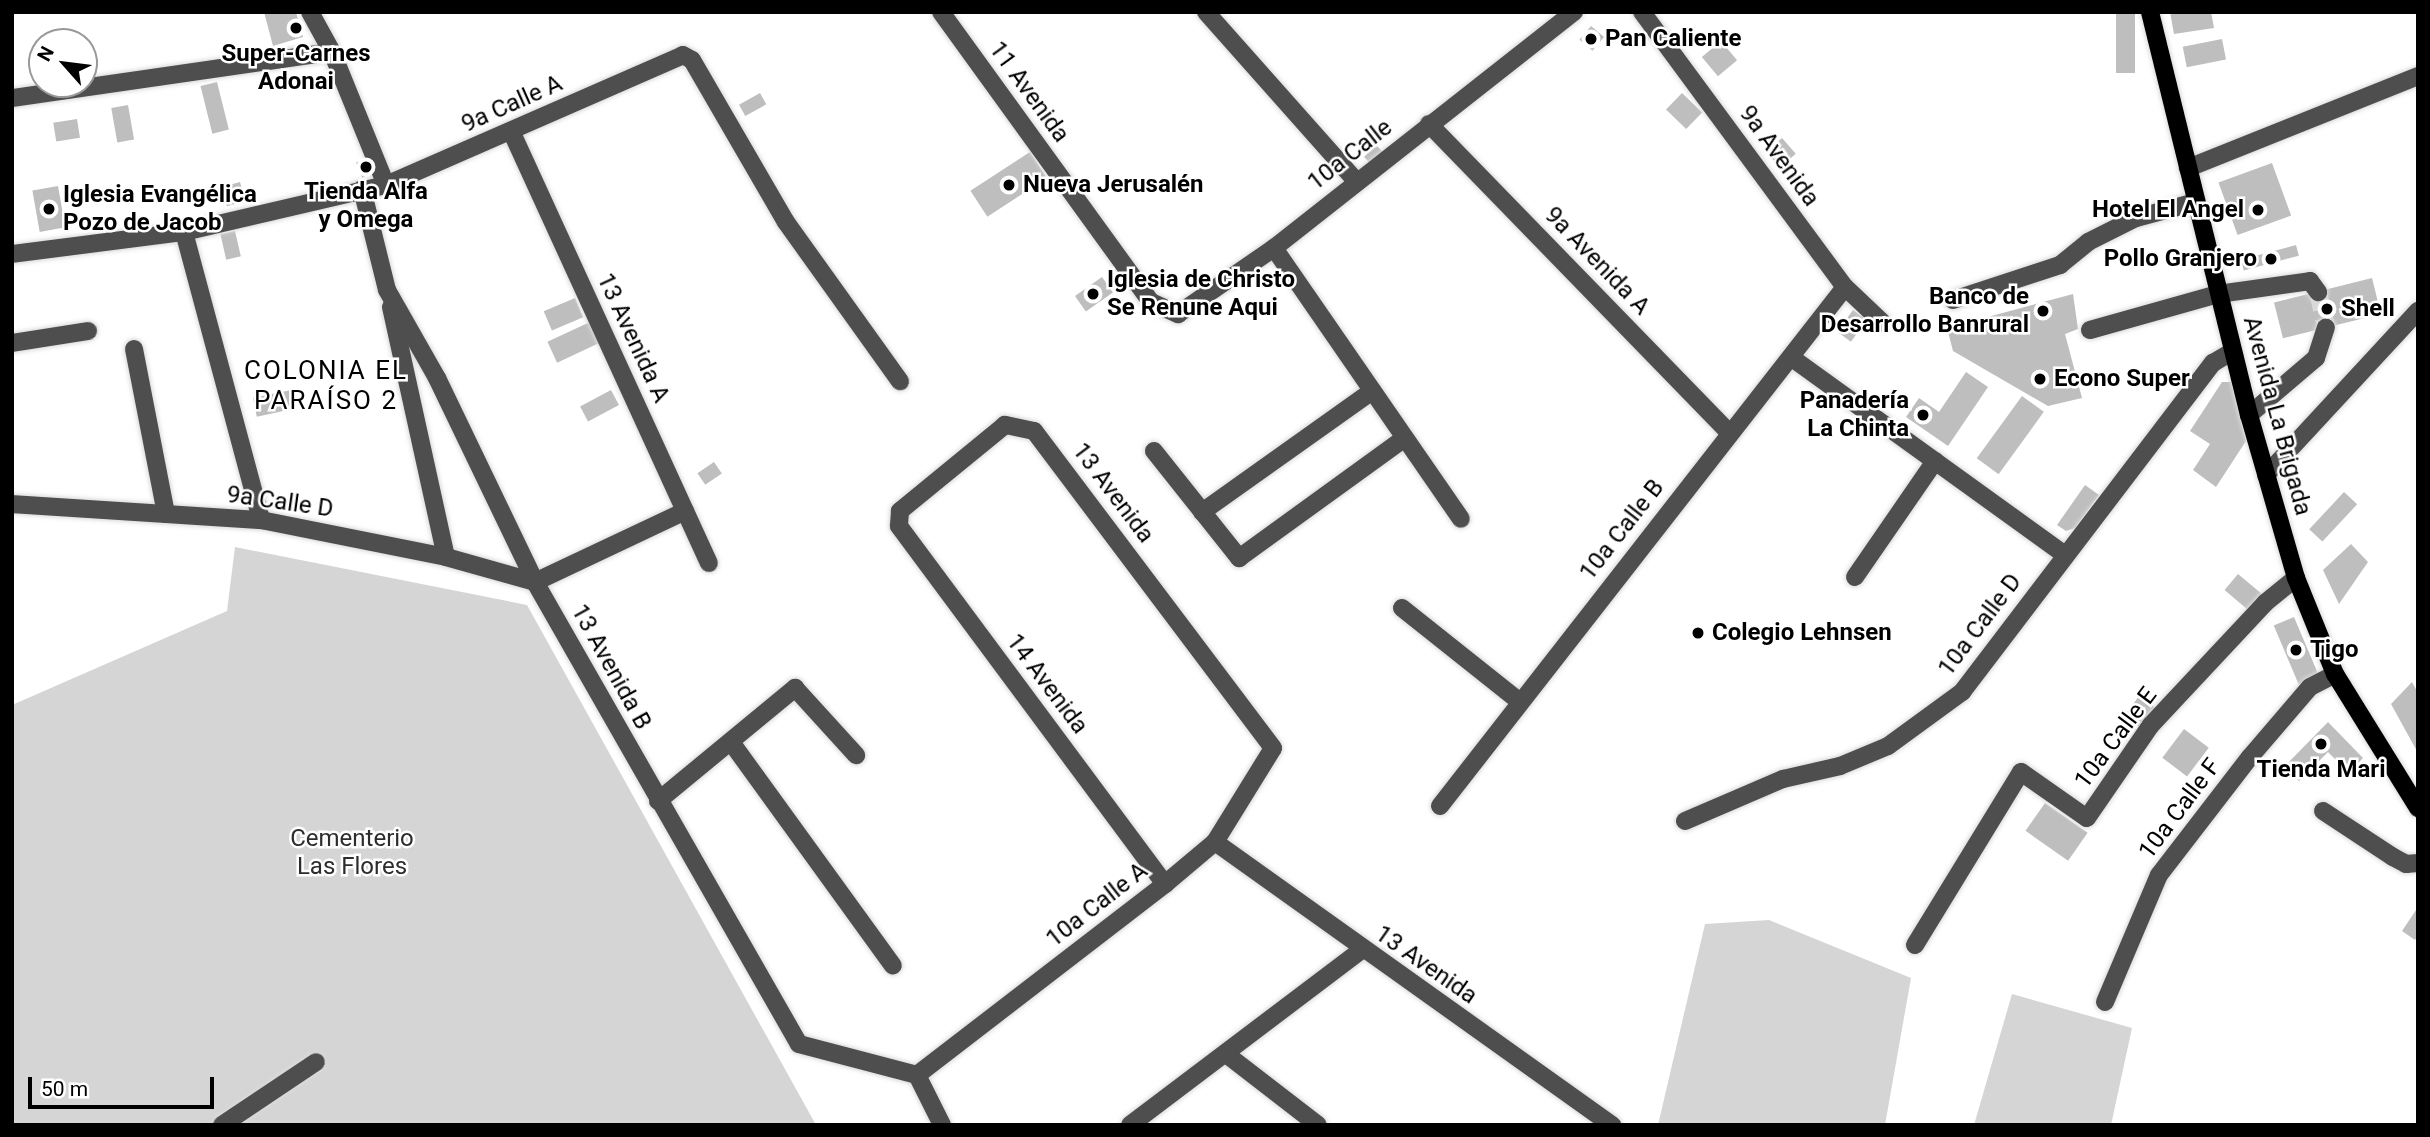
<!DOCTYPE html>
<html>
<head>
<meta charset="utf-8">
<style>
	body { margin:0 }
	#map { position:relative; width:2430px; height:1137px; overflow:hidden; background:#fff; font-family:Roboto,sans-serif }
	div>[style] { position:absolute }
	.green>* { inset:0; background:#d5d5d5 }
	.building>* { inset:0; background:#bebebe; transform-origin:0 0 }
	.minor-tunnel>* { height:18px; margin-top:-9px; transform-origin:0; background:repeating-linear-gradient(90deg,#d9d9d9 0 18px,transparent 0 27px) }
	.roads { filter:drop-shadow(0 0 2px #dbdbdb) drop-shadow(0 0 2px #dbdbdb) }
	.minor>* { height:18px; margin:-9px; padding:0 9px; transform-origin:9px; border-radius:9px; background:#4e4e4e }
	.major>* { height:18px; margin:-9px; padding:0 9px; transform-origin:9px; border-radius:9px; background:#000 }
	.dots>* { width:19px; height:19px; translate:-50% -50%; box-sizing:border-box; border:4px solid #fff; border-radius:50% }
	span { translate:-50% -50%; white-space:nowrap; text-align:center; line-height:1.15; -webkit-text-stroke:5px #fff; paint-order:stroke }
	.poi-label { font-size:24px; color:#000; font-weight:700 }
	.left { translate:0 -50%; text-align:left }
	.right { translate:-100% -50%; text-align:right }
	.street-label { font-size:24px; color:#000 }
	.park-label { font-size:24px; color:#2c2c2c }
	.neighbourhood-label { font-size:26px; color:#000; letter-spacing:2px }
	.frame { position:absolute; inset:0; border:14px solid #000; pointer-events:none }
	.north { position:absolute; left:28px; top:28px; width:70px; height:70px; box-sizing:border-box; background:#fff; border:2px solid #999; border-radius:50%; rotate:298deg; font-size:19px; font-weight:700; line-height:28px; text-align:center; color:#000 }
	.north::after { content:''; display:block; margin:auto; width:24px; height:32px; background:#000; clip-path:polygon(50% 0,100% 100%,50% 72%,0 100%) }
	.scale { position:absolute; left:28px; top:1077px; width:186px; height:32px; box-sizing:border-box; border:4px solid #000; border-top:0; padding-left:9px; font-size:21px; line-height:24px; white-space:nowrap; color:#000; -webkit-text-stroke:5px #fff; paint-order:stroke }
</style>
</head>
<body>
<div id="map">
	<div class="green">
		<i style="clip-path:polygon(235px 547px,527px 605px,816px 1125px,12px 1125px,12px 705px,227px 611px)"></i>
		<i style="clip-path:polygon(1769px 920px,1911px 978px,1885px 1125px,1658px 1125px,1705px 924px)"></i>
		<i style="clip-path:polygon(2012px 994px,2132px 1028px,2111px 1125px,1974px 1125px)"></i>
	</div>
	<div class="building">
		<i style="clip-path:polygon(264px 12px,296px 12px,303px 37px,273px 46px)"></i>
		<i style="left:2116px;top:12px;width:19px;height:61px"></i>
		<i style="clip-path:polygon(2170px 12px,2211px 12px,2214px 28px,2174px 34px)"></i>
		<i style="left:1591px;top:26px;width:17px;height:18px;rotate:40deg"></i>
		<i style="left:2222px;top:39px;width:21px;height:40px;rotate:79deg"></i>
		<i style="left:1721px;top:41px;width:25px;height:25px;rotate:50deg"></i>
		<i style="left:217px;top:82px;width:49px;height:17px;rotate:76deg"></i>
		<i style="left:760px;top:93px;width:13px;height:24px;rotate:61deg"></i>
		<i style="left:1682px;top:93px;width:28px;height:23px;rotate:44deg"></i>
		<i style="left:128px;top:105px;width:35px;height:17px;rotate:80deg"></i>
		<i style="left:77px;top:119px;width:19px;height:24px;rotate:81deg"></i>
		<i style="left:1782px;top:138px;width:21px;height:21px;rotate:49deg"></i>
		<i style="left:1376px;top:145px;width:11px;height:17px;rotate:45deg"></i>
		<i style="left:1030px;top:152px;width:31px;height:71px;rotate:57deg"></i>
		<i style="left:370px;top:157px;width:16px;height:15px;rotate:68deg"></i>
		<i style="left:2272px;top:163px;width:56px;height:57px;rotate:70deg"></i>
		<i style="left:240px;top:182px;width:20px;height:19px;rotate:75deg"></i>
		<i style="left:58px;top:186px;width:42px;height:26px;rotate:80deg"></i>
		<i style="left:235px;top:231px;width:26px;height:15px;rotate:77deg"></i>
		<i style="left:2296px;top:245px;width:11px;height:57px;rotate:75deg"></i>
		<i style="left:1102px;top:277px;width:19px;height:33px;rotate:55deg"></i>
		<i style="left:2372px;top:278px;width:37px;height:101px;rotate:76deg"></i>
		<i style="clip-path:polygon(2073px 294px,2078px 329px,2065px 334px,2082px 398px,2048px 406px,1953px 351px,1947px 328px)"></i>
		<i style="left:575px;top:298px;width:21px;height:34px;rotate:67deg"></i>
		<i style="left:1853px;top:310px;width:17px;height:27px;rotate:36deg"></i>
		<i style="left:590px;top:322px;width:23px;height:47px;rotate:65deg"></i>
		<i style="clip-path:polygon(1966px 372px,1988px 387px,1948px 446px,1906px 417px,1919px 398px,1939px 412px)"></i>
		<i style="clip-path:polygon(2222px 382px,2231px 382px,2246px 441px,2216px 487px,2193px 470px,2210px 444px,2190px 431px)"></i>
		<i style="left:291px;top:390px;width:19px;height:39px;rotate:78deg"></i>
		<i style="left:611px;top:390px;width:17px;height:35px;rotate:62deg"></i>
		<i style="left:2022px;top:396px;width:27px;height:77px;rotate:36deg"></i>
		<i style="left:714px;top:462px;width:14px;height:20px;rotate:56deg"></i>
		<i style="clip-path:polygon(2085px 485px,2099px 495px,2075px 528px,2066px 531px,2057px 525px)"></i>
		<i style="left:2344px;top:492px;width:18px;height:51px;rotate:43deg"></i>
		<i style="clip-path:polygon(2351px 544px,2368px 562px,2339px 604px,2323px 570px)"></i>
		<i style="left:2238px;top:574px;width:34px;height:21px;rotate:40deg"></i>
		<i style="left:2294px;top:617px;width:64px;height:22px;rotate:67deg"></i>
		<i style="clip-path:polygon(2412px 682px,2418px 693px,2418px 753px,2391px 704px)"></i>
		<i style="left:2139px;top:696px;width:26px;height:25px;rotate:36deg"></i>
		<i style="clip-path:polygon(2328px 722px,2363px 758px,2349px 773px,2328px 752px,2299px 781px,2284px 767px)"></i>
		<i style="left:2184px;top:729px;width:31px;height:36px;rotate:37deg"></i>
		<i style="left:2045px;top:803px;width:52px;height:34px;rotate:35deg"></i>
		<i style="clip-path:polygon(2418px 907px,2418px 935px,2415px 940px,2402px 931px)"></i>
	</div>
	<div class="minor-tunnel">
		<i style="left:2318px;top:292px;width:37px;rotate:77deg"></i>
	</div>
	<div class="roads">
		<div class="minor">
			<i style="left:310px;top:12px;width:46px;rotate:61.2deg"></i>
			<i style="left:332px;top:52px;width:144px;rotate:67.9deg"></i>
			<i style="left:941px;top:12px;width:358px;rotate:54.1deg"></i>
			<i style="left:1151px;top:302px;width:30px;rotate:24deg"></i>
			<i style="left:1178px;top:314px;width:116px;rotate:-34.5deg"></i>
			<i style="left:1274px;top:248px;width:382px;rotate:-38.2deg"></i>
			<i style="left:1206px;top:12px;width:226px;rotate:48.4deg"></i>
			<i style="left:1642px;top:12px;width:342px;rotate:53.6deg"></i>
			<i style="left:1845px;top:287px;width:52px;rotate:43.5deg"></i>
			<i style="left:12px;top:98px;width:323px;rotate:-8.2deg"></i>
			<i style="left:1429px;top:124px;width:430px;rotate:45.8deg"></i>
			<i style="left:512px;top:133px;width:473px;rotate:65.4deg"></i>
			<i style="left:2188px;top:168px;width:248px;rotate:-21.8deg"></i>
			<i style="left:362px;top:189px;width:104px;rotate:76.1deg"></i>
			<i style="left:387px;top:290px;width:101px;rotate:60.4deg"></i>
			<i style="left:437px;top:378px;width:226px;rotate:64.3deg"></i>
			<i style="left:535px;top:582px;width:532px;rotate:60.26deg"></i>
			<i style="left:799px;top:1044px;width:122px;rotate:14.7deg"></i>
			<i style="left:184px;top:232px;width:298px;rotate:75deg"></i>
			<i style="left:1274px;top:248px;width:329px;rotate:55.4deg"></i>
			<i style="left:12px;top:254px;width:173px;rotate:-7.3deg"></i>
			<i style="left:184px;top:232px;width:207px;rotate:-13.1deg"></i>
			<i style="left:386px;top:185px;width:324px;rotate:-23.6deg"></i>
			<i style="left:683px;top:55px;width:10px;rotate:29deg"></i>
			<i style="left:692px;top:60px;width:187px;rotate:59.9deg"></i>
			<i style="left:786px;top:222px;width:196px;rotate:54.4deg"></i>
			<i style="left:1953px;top:300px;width:113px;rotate:-18.1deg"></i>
			<i style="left:2060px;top:265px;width:36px;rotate:-39deg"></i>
			<i style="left:2088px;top:242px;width:54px;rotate:-26.6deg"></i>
			<i style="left:2136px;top:218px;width:62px;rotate:-14.9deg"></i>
			<i style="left:391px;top:307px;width:256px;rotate:77.6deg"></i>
			<i style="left:2090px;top:330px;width:133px;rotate:-15.7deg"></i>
			<i style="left:2218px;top:294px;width:93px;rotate:-8deg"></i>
			<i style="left:2310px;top:281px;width:14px;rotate:54deg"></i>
			<i style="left:12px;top:343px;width:77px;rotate:-9deg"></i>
			<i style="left:134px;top:349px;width:168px;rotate:79deg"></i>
			<i style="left:1792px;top:358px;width:335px;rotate:35.8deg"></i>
			<i style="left:2249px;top:415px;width:88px;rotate:-40.4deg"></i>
			<i style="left:2316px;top:358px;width:32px;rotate:-72deg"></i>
			<i style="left:1154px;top:451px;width:137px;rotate:51.5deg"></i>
			<i style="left:1239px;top:558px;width:201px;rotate:-35.9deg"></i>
			<i style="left:2266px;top:475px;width:224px;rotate:-47.2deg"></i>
			<i style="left:12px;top:504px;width:250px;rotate:3.7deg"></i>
			<i style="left:261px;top:520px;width:189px;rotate:11.3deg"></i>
			<i style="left:446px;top:557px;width:92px;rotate:15.7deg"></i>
			<i style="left:535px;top:582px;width:166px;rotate:-25.3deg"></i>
			<i style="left:1202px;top:512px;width:209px;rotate:-35.4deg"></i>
			<i style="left:1855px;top:577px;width:141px;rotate:-55.4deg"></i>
			<i style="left:1402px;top:608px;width:151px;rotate:38.5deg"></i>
			<i style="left:731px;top:742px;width:276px;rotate:54.1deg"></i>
			<i style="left:658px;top:801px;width:178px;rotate:-39.5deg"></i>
			<i style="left:795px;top:688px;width:91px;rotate:47.7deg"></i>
			<i style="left:1440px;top:806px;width:658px;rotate:-52.03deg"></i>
			<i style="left:2323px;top:811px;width:84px;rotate:33.3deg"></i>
			<i style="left:2393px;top:857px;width:15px;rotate:28deg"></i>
			<i style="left:2406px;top:864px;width:12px;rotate:-5deg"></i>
			<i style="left:1685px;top:821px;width:107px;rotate:-23.2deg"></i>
			<i style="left:1783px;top:779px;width:58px;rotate:-12.8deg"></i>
			<i style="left:1840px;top:766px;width:52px;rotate:-22.6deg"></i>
			<i style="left:1888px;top:746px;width:92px;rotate:-36.1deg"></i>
			<i style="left:1962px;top:692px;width:414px;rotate:-52.7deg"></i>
			<i style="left:2213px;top:363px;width:23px;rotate:-31deg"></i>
			<i style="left:1215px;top:842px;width:488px;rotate:35.5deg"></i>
			<i style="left:1915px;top:945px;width:203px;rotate:-58.5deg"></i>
			<i style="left:2021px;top:772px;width:80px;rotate:34.9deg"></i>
			<i style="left:2087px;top:818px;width:113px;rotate:-55.5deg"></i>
			<i style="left:2151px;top:725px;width:167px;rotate:-46.9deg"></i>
			<i style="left:2265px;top:603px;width:40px;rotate:-39deg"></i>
			<i style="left:2105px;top:1002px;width:138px;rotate:-67deg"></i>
			<i style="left:2159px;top:875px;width:149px;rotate:-52.4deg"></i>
			<i style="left:2250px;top:757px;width:92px;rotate:-49.4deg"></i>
			<i style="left:2310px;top:687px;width:28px;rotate:-27deg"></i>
			<i style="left:1226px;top:1054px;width:116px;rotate:37.7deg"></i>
			<i style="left:917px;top:1075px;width:313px;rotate:-37.6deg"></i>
			<i style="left:1165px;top:884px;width:65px;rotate:-40deg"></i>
			<i style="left:1215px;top:842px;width:110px;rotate:-58.3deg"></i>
			<i style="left:1273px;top:748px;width:397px;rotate:-127deg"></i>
			<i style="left:1034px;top:431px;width:30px;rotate:-168deg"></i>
			<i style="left:1005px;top:425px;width:136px;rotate:140.7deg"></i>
			<i style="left:900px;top:511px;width:15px;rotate:94deg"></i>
			<i style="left:899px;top:526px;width:446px;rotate:53.4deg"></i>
			<i style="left:917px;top:1075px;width:56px;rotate:63.4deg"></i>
			<i style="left:222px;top:1125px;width:113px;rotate:-33.8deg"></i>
			<i style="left:1130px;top:1125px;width:290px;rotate:-37.1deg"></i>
		</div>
		<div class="major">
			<i style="left:2150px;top:12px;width:415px;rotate:76.2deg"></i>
			<i style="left:2249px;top:415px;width:170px;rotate:73.9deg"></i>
			<i style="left:2296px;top:578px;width:104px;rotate:67.9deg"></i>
			<i style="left:2335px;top:674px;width:158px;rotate:58.2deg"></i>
		</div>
	</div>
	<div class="dots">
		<i style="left:296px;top:28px;background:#000"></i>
		<i style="left:1591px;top:39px;background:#000"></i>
		<i style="left:366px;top:167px;background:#000"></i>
		<i style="left:1009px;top:185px;background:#000"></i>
		<i style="left:49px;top:209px;background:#000"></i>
		<i style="left:2258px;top:210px;background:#000"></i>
		<i style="left:2271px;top:259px;background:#000"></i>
		<i style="left:1093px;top:294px;background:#000"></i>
		<i style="left:2327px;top:309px;background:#000"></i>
		<i style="left:2043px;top:311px;background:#000"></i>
		<i style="left:2040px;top:379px;background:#000"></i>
		<i style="left:1923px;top:415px;background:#000"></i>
		<i style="left:1698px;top:633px;background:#000"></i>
		<i style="left:2296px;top:650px;background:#000"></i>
		<i style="left:2321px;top:744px;background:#000"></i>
	</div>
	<div class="poi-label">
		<span class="left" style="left:1605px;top:39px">Pan Caliente</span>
		<span style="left:296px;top:68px">Super-Carnes<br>Adonai</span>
		<span class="left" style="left:1023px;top:185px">Nueva Jerusalén</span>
		<span style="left:366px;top:206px">Tienda Alfa<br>y Omega</span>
		<span class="left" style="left:63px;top:209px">Iglesia Evangélica<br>Pozo de Jacob</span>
		<span class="right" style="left:2244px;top:210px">Hotel El Angel</span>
		<span class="right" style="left:2257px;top:259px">Pollo Granjero</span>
		<span class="left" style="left:1107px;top:294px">Iglesia de Christo<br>Se Renune Aqui</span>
		<span class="right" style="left:2029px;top:311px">Banco de<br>Desarrollo Banrural</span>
		<span class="left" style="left:2341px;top:309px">Shell</span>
		<span class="left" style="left:2054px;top:379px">Econo Super</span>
		<span class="right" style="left:1909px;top:415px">Panadería<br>La Chinta</span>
		<span class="left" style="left:1712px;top:633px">Colegio Lehnsen</span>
		<span class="left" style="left:2310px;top:650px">Tigo</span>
		<span style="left:2321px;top:770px">Tienda Mari</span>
	</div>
	<div class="street-label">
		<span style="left:1029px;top:92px;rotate:54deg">11 Avenida</span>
		<span style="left:512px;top:104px;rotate:-24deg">9a Calle A</span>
		<span style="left:1350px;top:155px;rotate:-38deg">10a Calle</span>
		<span style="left:1779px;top:156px;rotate:54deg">9a Avenida</span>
		<span style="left:1597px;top:261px;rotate:46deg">9a Avenida A</span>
		<span style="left:633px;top:338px;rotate:65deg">13 Avenida A</span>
		<span style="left:2277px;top:416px;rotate:75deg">Avenida La Brigada</span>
		<span style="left:1113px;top:493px;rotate:53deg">13 Avenida</span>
		<span style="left:280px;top:502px;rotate:8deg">9a Calle D</span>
		<span style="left:1622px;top:530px;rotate:-52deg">10a Calle B</span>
		<span style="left:1980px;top:625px;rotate:-53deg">10a Calle D</span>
		<span style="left:611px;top:667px;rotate:61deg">13 Avenida B</span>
		<span style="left:1047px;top:684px;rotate:53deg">14 Avenida</span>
		<span style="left:2116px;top:738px;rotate:-53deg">10a Calle E</span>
		<span style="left:2180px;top:809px;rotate:-53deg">10a Calle F</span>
		<span style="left:1097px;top:905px;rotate:-38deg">10a Calle A</span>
		<span style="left:1426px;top:965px;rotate:35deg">13 Avenida</span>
	</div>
	<div class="park-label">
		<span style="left:352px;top:853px">Cementerio<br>Las Flores</span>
	</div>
	<div class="neighbourhood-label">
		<span style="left:326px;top:386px">COLONIA EL<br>PARAÍSO 2</span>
	</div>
	<div class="frame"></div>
	<div class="north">N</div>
	<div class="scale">50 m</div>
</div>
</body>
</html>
